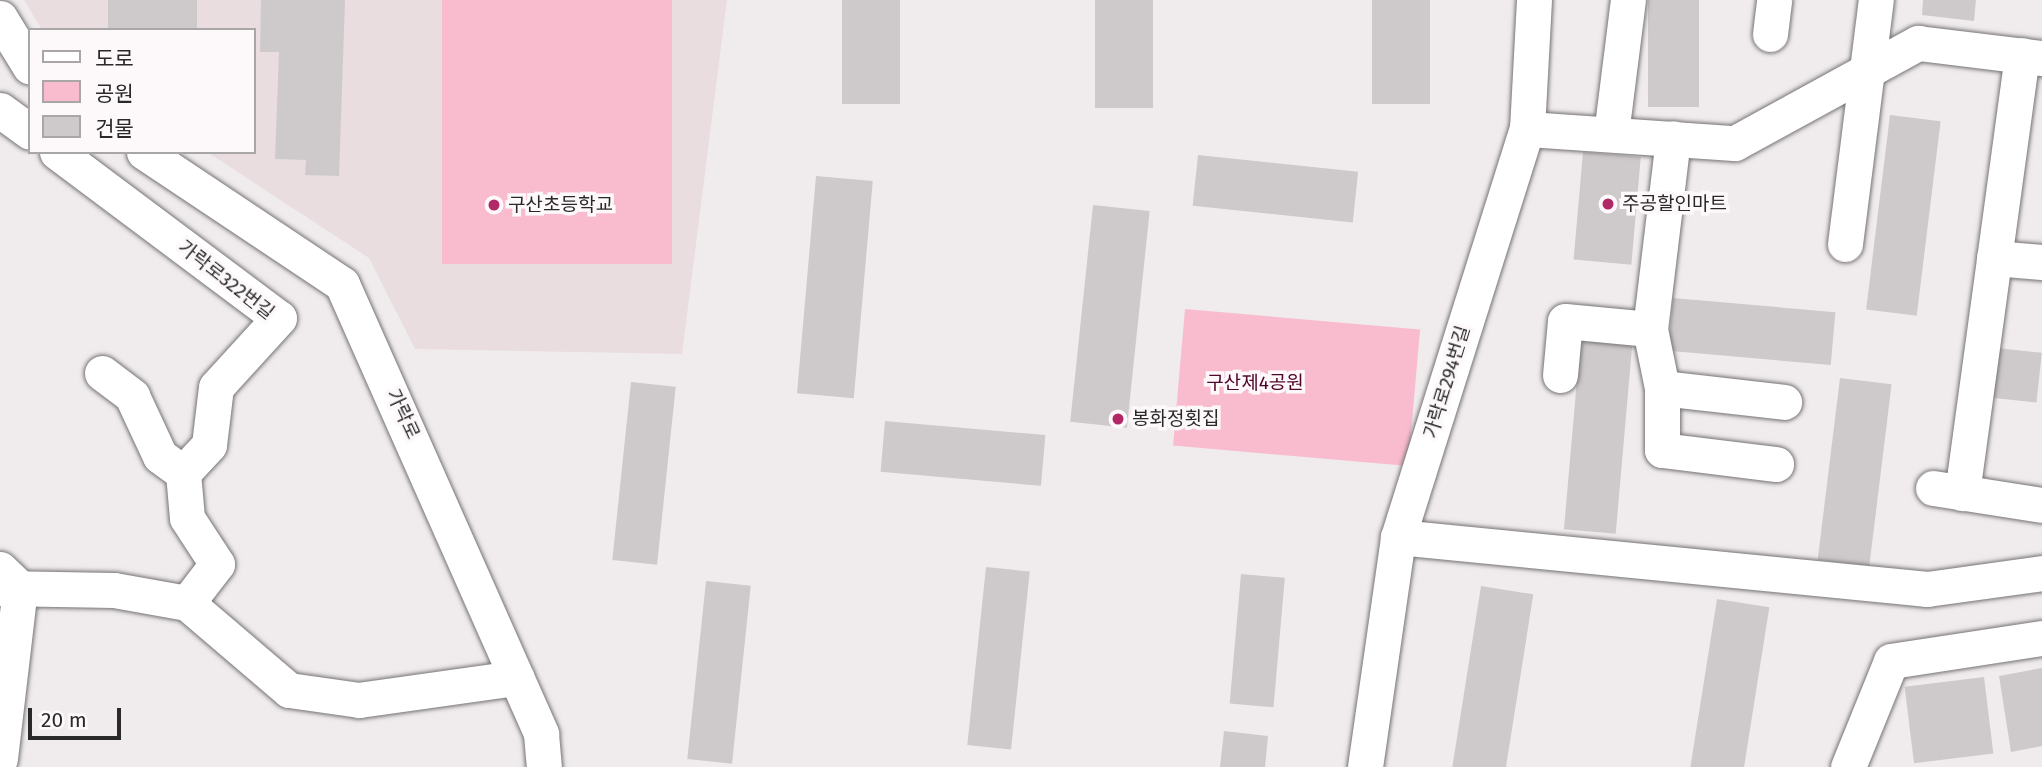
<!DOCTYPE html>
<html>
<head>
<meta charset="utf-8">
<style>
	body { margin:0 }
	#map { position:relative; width:2042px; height:767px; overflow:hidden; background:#f0eced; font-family:"Fira Sans","Noto Sans KR",sans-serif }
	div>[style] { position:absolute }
	.built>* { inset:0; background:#e9dde0 }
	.green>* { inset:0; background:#f9bccf; transform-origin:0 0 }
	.building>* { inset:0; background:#cecacc; transform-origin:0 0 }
	.roads { filter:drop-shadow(0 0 2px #767374) drop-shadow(0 0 2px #767374) }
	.minor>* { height:35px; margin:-17.5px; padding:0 17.5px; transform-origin:17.5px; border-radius:17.5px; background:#fff }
	.dots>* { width:19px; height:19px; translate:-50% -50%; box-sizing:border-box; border:4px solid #fdf9fb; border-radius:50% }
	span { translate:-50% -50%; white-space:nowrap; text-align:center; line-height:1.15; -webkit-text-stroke:7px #fdf9fb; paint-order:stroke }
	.poi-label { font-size:19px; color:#2a2929 }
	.left { translate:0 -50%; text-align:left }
	.street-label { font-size:19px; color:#2a2929 }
	.park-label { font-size:19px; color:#51052a }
	.legend { position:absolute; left:28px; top:28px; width:228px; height:126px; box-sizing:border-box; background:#fdf9fb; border:2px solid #a9a6a7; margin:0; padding:9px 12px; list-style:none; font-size:21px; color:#2a2929 }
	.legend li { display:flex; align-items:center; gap:14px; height:35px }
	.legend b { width:35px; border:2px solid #a9a6a7 }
	.scale { position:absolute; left:28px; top:708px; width:93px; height:32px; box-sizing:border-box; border:4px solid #2a2929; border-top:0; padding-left:9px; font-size:21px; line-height:24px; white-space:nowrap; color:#2a2929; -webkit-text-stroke:5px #fdf9fb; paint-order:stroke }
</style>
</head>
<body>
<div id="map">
	<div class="built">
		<i style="clip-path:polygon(24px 0,727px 0,682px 354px,415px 349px,369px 258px,207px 152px,254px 152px,254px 30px,42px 30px)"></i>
	</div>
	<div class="green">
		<i style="left:442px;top:0;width:230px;height:264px"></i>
		<i style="left:1185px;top:309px;width:236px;height:137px;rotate:5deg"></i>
	</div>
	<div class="building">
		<i style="left:108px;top:0;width:89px;height:30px"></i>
		<i style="clip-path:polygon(261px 0,345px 0,339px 176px,305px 175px,306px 160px,275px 159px,279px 52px,260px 52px)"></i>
		<i style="left:842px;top:0;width:58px;height:104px"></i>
		<i style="left:1095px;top:0;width:58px;height:108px"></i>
		<i style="left:1372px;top:0;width:58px;height:104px"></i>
		<i style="left:1648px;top:0;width:51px;height:107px"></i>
		<i style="clip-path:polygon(1923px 0,1976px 0,1974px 21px,1922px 15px)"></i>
		<i style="left:1890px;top:115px;width:51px;height:196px;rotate:7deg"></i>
		<i style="left:1583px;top:152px;width:58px;height:108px;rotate:5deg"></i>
		<i style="left:1198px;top:155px;width:161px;height:51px;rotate:6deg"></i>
		<i style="left:816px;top:176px;width:57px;height:218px;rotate:5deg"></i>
		<i style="left:1093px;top:205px;width:57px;height:218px;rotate:6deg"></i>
		<i style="left:1673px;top:298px;width:163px;height:53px;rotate:5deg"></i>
		<i style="left:1581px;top:334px;width:52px;height:196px;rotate:5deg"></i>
		<i style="left:1997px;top:348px;width:45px;height:50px;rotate:6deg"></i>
		<i style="left:1840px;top:378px;width:52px;height:183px;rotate:7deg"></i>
		<i style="left:631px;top:382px;width:45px;height:179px;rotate:6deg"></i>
		<i style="left:885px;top:421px;width:161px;height:51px;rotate:5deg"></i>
		<i style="left:986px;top:567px;width:44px;height:179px;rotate:6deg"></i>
		<i style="left:1241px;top:574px;width:44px;height:130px;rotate:5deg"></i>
		<i style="left:706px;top:581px;width:45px;height:179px;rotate:6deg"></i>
		<i style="left:1481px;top:586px;width:53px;height:183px;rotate:9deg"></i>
		<i style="left:1717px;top:599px;width:53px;height:170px;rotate:9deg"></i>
		<i style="clip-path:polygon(2042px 668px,2042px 746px,2011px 752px,1999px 676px)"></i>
		<i style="left:1984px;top:677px;width:77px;height:80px;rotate:83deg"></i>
		<i style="clip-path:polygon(1224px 731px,1268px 736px,1265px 767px,1220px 767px)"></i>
	</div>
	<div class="roads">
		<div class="minor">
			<i style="left:0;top:18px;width:57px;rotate:58.5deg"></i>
			<i style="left:1770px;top:34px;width:34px;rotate:-83deg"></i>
			<i style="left:0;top:110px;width:37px;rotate:36deg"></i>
			<i style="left:1527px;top:129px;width:208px;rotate:3.9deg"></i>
			<i style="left:1735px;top:143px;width:209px;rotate:-28.7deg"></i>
			<i style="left:1918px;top:43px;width:125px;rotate:6.9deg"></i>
			<i style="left:1611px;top:134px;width:135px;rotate:-82.8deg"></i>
			<i style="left:57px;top:152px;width:277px;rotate:36.8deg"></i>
			<i style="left:279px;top:318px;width:93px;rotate:132.4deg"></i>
			<i style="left:216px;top:387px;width:58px;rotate:96.9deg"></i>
			<i style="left:209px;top:445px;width:38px;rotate:133deg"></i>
			<i style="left:183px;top:473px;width:45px;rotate:84.9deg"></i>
			<i style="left:187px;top:518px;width:55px;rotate:56.9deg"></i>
			<i style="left:217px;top:564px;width:49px;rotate:127.6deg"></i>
			<i style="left:144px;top:152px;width:238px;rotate:33.7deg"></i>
			<i style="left:342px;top:284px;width:492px;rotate:66.1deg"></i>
			<i style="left:541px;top:734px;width:33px;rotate:85deg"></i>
			<i style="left:1845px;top:244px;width:246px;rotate:-82.8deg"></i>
			<i style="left:1994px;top:258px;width:48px;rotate:4.8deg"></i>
			<i style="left:1650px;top:329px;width:192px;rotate:-83.1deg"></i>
			<i style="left:102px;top:373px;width:38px;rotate:37deg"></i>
			<i style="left:132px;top:396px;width:66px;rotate:65deg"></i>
			<i style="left:160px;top:456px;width:29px;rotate:36deg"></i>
			<i style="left:1560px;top:375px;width:54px;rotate:-84.7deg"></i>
			<i style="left:1565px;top:321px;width:85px;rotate:5.4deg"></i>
			<i style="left:1650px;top:329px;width:60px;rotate:78.5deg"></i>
			<i style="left:1662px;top:388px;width:123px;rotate:6.5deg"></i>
			<i style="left:1662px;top:388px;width:62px;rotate:90deg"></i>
			<i style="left:1662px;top:450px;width:115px;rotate:7deg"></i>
			<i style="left:1933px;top:488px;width:109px;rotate:8.9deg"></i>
			<i style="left:1962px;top:493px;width:442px;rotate:-82.2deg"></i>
			<i style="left:1398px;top:537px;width:532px;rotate:5.61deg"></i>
			<i style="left:1927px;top:589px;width:116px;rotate:-7.9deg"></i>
			<i style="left:0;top:569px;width:28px;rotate:44deg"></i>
			<i style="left:20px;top:588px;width:172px;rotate:96.7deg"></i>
			<i style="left:0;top:588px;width:114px;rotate:1deg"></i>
			<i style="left:114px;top:590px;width:74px;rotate:10.1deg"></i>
			<i style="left:187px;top:603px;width:134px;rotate:40.5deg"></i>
			<i style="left:289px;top:690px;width:71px;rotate:8.1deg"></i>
			<i style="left:359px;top:700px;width:159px;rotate:-8deg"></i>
			<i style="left:1365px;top:767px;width:232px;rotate:-81.8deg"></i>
			<i style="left:1398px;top:537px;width:428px;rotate:-72.5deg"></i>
			<i style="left:1527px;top:129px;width:129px;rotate:-86.9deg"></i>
			<i style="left:1848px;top:767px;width:114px;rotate:-67.9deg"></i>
			<i style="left:1891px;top:661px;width:153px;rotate:-8.7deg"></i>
		</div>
	</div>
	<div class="dots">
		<i style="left:1608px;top:204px;background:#b22867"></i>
		<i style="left:494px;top:205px;background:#b22867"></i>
		<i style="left:1118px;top:419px;background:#b22867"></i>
	</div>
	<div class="poi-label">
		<span class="left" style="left:1622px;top:204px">주공할인마트</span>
		<span class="left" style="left:508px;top:205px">구산초등학교</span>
		<span class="left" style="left:1132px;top:419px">봉화정횟집</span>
	</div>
	<div class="street-label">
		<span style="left:226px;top:280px;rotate:38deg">가락로322번길</span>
		<span style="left:1447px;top:382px;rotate:-73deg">가락로294번길</span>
		<span style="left:403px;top:414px;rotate:65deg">가락로</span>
	</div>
	<div class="park-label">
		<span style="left:1255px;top:383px">구산제4공원</span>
	</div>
	<ul class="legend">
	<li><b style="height:9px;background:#fff"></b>도로</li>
	<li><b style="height:19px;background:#f9bccf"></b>공원</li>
	<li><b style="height:19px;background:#cecacc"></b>건물</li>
	</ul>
	<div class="scale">20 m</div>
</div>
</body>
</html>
